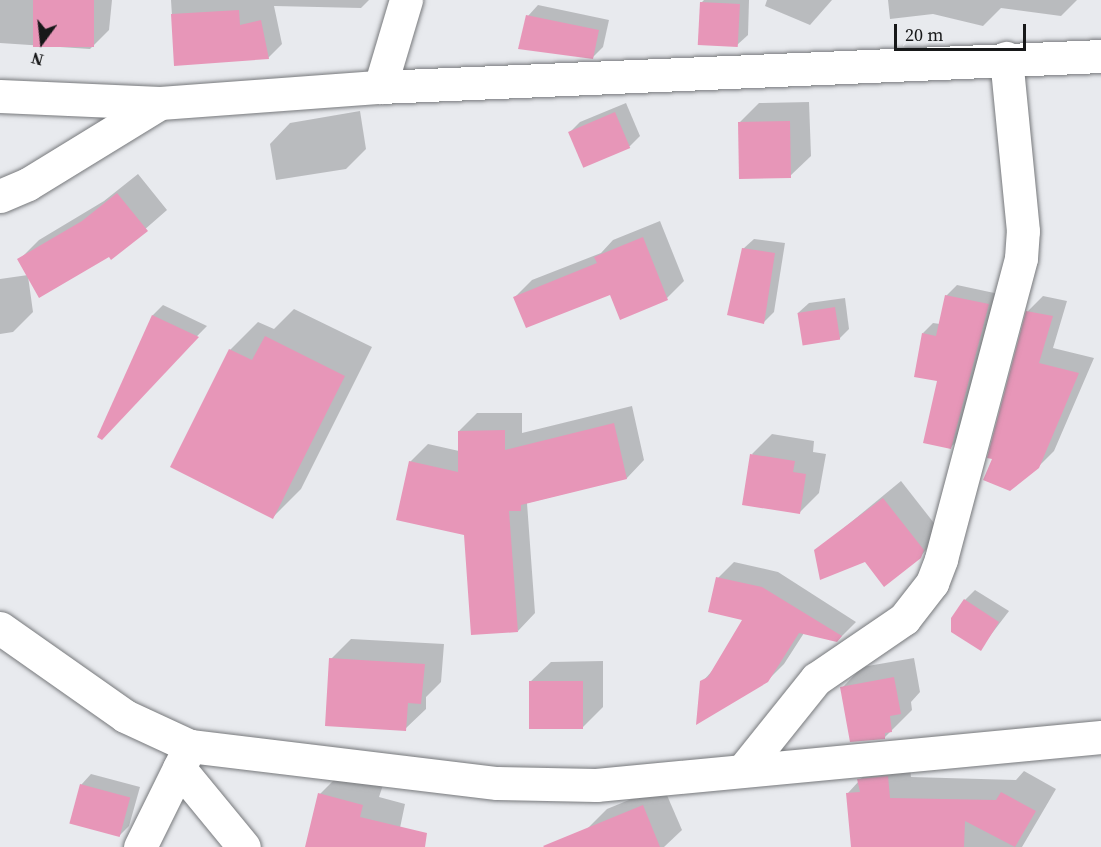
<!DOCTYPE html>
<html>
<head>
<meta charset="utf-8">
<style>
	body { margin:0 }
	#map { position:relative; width:1101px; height:847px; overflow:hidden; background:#e8eaee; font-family:"Source Serif 4",serif }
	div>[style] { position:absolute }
	.shadow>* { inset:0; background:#0003 }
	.building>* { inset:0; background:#e796b8; transform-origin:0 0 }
	.roads { filter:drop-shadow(0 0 2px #77797c) drop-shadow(0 0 2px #77797c) }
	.street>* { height:33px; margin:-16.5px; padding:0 16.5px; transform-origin:16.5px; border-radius:16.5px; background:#fff }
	span { translate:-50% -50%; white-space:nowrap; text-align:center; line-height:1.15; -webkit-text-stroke:4.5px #e8eaee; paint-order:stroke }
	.north { position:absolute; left:12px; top:12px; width:60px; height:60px; -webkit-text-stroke:4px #e8eaee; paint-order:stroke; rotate:195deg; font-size:16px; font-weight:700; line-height:24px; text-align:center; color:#171819 }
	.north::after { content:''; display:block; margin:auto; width:21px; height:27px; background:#171819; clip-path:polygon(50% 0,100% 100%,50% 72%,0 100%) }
	.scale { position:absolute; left:894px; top:24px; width:132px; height:27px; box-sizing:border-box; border:3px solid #171819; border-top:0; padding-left:8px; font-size:18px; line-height:21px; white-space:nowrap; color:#171819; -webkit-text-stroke:4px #e8eaee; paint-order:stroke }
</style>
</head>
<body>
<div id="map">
	<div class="shadow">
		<i style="clip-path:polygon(0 0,112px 0,109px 30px,90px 49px,0 43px)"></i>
		<i style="clip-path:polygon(171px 0,369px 0,361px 8px,274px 6px,282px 44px,268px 58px,175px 64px)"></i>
		<i style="clip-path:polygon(704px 0,749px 0,748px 35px,737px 45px,701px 3px)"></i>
		<i style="clip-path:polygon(767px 0,832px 0,810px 25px,765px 6px)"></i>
		<i style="clip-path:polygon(888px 0,1077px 0,1061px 16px,1001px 8px,983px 26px,933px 14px,890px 19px)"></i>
		<i style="clip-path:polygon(538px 5px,609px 20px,603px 47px,593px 57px,528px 16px)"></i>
		<i style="clip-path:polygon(809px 102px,811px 156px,790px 176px,739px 123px,759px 103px)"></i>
		<i style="clip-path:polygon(626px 103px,640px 136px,630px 146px,583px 165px,570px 132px,580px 122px)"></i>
		<i style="clip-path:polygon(360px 111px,366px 149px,346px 169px,276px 180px,270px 144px,290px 123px)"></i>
		<i style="clip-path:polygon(138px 174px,167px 210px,112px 258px,109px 255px,28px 276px,33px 312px,13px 332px,0 334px,0 279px,28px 275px,19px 260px,39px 240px,104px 201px)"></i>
		<i style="clip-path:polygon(660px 221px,684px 281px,667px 298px,610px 293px,515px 297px,532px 280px,601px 253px,613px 240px)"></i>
		<i style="clip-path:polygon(754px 239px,785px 243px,774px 312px,764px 322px,743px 249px)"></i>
		<i style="clip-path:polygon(957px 285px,999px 294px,961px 437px,950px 448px,939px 380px,923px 333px,933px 323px,940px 324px,946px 296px)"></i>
		<i style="clip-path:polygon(1043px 296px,1067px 301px,1053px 348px,1094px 358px,1054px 451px,1038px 467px,1028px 311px)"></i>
		<i style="clip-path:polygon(845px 298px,849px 329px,839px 339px,798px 313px,809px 303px)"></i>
		<i style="clip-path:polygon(163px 305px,207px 326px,99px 436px,153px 315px)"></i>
		<i style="clip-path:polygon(294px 309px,372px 347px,301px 489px,273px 517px,230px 350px,258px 322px,274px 329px)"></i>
		<i style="clip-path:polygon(632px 406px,644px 460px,627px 478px,527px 503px,535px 613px,518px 631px,466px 534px,410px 462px,428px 444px,459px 451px,459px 431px,477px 413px,522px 413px,522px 433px)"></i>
		<i style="clip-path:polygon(772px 434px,814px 441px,813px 452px,826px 454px,819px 493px,799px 513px,752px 454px)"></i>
		<i style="clip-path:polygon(901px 481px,941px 532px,920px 557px,866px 560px,816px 551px)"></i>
		<i style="clip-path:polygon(734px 562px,778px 572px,856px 622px,839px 639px,804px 633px,784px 664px,767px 681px,702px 682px,713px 670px,744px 619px,718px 578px)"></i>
		<i style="clip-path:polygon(975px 590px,1009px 611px,980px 649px,965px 600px)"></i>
		<i style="clip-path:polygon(351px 639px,444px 644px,441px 682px,426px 697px,426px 709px,405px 729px,331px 659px)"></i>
		<i style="clip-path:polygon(914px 658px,920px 692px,911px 702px,912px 710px,885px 737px,842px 688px,862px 667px)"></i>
		<i style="clip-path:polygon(603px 661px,603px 707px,583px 727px,530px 682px,551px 662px)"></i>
		<i style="clip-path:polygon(909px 755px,911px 777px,1016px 780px,1024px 771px,1056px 789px,1022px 847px,853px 847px,848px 793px,880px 758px)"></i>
		<i style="clip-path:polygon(91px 774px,140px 787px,129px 826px,119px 836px,81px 785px)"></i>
		<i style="clip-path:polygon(340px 774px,383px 785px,379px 797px,405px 804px,396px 847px,310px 847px,320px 794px)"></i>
		<i style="clip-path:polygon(663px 786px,682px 830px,664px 847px,595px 847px,587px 829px,607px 809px)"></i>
	</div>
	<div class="building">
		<i style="left:33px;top:0;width:61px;height:47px"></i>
		<i style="left:700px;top:2px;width:40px;height:43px;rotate:3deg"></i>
		<i style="clip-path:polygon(239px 10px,240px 25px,261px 20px,269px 59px,174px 66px,171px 14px)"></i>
		<i style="clip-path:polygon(526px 15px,599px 30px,593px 59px,518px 49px)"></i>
		<i style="left:615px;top:112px;width:39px;height:51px;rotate:67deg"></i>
		<i style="left:790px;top:121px;width:57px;height:52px;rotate:89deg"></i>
		<i style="clip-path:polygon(117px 193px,148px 231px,111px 260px,109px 257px,39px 298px,17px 259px,82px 221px)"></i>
		<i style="clip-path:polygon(643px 237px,668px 300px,620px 320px,610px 295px,526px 328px,513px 297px,597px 263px,594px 257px)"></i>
		<i style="clip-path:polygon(742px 248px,775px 253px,764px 324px,727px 315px)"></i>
		<i style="clip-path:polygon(945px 295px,989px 304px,951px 449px,923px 443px,937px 381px,914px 377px,922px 333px,936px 336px)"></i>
		<i style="left:835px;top:307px;width:33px;height:38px;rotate:81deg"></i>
		<i style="clip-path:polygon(1026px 311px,1053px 316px,1039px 363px,1079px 373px,1039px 468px,1010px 491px,983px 480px,992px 459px,987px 458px)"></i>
		<i style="clip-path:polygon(152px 315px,199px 337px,102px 440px,97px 437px)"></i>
		<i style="clip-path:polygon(265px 336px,345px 376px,273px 519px,170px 467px,229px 349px,252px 360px)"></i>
		<i style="clip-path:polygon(614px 423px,627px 479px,521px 505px,521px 511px,509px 511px,518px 632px,471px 635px,464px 535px,396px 520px,409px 461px,458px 472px,458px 431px,505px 430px,505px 450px)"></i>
		<i style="clip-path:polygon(750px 454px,795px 461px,793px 472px,806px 474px,800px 514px,742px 505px)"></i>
		<i style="clip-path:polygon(883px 498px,924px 550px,921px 558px,884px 587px,865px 562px,820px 580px,814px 550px)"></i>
		<i style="clip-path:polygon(716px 577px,762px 587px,842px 636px,837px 642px,799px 633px,768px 682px,696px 725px,700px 681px,708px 677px,742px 620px,708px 612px)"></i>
		<i style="clip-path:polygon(964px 599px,999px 622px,981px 651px,951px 632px,951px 618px)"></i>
		<i style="clip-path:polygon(329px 658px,425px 664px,421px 704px,408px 703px,406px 731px,325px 726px)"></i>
		<i style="clip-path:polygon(894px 677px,901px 714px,890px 716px,892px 732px,885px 733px,885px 739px,850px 742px,840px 687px)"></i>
		<i style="left:529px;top:681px;width:54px;height:48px"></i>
		<i style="clip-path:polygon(888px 776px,890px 798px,996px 800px,1001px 792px,1036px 811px,1015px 847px,965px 821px,964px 847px,851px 847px,846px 793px,860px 792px,857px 779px)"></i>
		<i style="left:80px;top:784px;width:52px;height:41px;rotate:15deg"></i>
		<i style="clip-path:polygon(318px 793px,363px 805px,360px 817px,427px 833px,425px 847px,305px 847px)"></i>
		<i style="clip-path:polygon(643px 805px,660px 847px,544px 847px,543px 846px)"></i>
	</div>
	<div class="roads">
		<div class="street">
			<i style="left:380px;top:87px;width:91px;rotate:-73.4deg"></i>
			<i style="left:0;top:96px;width:160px;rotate:2.5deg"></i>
			<i style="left:160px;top:103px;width:221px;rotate:-4.2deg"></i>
			<i style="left:380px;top:87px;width:722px;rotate:-2.46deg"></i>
			<i style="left:0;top:196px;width:30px;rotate:-23deg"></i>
			<i style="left:28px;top:184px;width:155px;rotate:-31.5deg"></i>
			<i style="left:0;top:628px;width:153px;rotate:35.1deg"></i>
			<i style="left:125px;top:716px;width:72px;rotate:24.8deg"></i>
			<i style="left:190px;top:746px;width:309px;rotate:6.9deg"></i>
			<i style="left:497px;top:783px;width:99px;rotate:1.2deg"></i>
			<i style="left:596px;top:785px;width:507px;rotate:-5.43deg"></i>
			<i style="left:179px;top:768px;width:102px;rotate:50.6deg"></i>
			<i style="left:743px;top:770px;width:117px;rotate:-51.3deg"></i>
			<i style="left:816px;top:679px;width:107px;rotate:-34.3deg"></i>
			<i style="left:904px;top:619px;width:46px;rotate:-52.1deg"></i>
			<i style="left:932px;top:583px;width:26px;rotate:-69deg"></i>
			<i style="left:941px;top:559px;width:311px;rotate:-75.1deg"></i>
			<i style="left:1021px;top:258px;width:27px;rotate:-86deg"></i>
			<i style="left:1023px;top:231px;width:174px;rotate:-95.6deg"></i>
			<i style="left:140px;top:847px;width:113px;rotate:-63.7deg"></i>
		</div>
	</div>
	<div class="north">N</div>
	<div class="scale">20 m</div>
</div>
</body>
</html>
